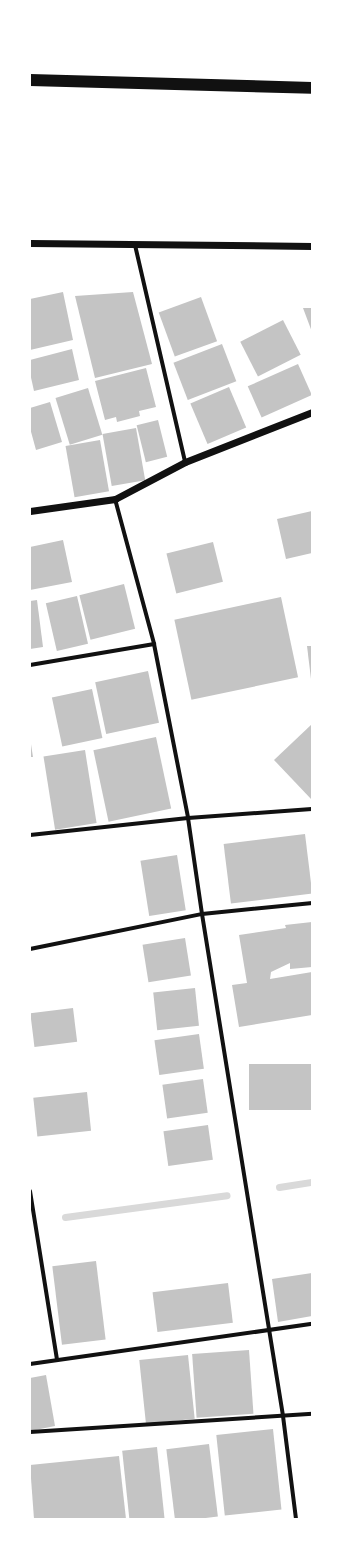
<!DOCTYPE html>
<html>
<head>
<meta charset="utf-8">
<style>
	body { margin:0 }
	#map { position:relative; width:342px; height:1549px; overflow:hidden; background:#fff; font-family:"Exo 2",sans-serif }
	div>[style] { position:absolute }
	.stream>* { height:7px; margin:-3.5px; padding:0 3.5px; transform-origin:3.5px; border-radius:3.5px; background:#d9d9d9 }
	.building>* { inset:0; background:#c4c4c4; transform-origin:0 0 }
	.minor>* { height:4px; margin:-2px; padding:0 2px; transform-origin:2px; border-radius:2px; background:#111 }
	.tertiary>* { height:7px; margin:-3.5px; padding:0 3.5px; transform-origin:3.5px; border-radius:3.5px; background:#111 }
	.motorway>* { height:12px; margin:-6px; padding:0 6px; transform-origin:6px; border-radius:6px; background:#111 }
	span { translate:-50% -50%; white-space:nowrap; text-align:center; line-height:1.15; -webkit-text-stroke:4px #fff; paint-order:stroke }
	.frame { position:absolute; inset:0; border:31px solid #fff; pointer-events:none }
</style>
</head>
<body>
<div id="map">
	<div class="stream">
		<i style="left:279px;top:1187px;width:33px;rotate:-9deg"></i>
		<i style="left:65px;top:1217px;width:163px;rotate:-7.7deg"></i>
	</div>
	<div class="building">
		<i style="clip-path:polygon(63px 292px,73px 340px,30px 350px,30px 299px)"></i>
		<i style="clip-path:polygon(133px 292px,152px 364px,95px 378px,75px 296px)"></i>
		<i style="left:201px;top:297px;width:47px;height:45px;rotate:70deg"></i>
		<i style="clip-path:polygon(303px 308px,312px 308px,312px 332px)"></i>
		<i style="left:283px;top:320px;width:39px;height:48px;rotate:63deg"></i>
		<i style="left:222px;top:344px;width:40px;height:52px;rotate:69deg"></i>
		<i style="clip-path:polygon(72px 349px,79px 380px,34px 391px,30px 373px,30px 360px)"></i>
		<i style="left:298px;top:364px;width:34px;height:55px;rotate:66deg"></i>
		<i style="clip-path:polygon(146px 368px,156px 407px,139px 411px,140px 416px,117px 422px,116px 417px,105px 420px,95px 381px)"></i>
		<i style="left:229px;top:387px;width:44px;height:42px;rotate:67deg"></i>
		<i style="left:88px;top:388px;width:49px;height:34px;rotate:73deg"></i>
		<i style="clip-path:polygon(50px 402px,62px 442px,36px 450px,30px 428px,30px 408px)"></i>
		<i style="left:158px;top:420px;width:38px;height:22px;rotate:76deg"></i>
		<i style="left:136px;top:428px;width:53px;height:34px;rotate:80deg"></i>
		<i style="left:100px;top:440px;width:52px;height:35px;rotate:80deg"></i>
		<i style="clip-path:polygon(312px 511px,312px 553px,286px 559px,277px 519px)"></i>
		<i style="clip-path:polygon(63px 540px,72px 582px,30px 590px,30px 547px)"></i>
		<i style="left:213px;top:542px;width:41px;height:48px;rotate:76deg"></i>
		<i style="left:124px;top:584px;width:46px;height:46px;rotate:76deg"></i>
		<i style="left:77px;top:596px;width:49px;height:32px;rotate:77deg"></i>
		<i style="left:281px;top:597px;width:82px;height:109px;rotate:78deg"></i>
		<i style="clip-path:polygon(37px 600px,43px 647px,30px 649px,30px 601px)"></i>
		<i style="clip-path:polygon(307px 646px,312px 646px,312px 679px,311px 679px)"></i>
		<i style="left:148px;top:671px;width:53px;height:54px;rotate:78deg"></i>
		<i style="left:92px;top:689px;width:50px;height:41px;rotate:78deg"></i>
		<i style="clip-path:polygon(312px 724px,312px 800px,274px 760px)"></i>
		<i style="left:156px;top:737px;width:73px;height:64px;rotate:78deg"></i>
		<i style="clip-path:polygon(30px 738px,33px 757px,30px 757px)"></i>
		<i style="left:85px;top:750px;width:74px;height:42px;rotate:81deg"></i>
		<i style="left:305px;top:834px;width:60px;height:82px;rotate:83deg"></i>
		<i style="left:177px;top:855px;width:56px;height:37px;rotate:81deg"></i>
		<i style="clip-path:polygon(312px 922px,312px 967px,290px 969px,290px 963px,271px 972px,270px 979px,312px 972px,312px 1015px,239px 1027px,232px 985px,247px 983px,239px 935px,286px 928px,285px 925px)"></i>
		<i style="left:185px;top:938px;width:38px;height:43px;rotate:81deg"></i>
		<i style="left:195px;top:988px;width:38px;height:42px;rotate:84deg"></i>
		<i style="left:73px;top:1008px;width:34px;height:43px;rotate:83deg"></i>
		<i style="left:199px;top:1034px;width:35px;height:45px;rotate:82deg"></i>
		<i style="left:312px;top:1064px;width:46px;height:63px;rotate:90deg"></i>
		<i style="left:203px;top:1079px;width:34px;height:41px;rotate:82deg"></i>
		<i style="left:87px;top:1092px;width:39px;height:54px;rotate:84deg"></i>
		<i style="left:208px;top:1125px;width:35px;height:45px;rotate:82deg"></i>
		<i style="left:96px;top:1261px;width:79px;height:44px;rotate:83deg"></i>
		<i style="clip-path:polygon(312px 1273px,312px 1316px,278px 1322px,272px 1279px)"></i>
		<i style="left:228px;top:1283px;width:40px;height:76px;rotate:83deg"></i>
		<i style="left:249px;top:1350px;width:64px;height:57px;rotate:86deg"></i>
		<i style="left:188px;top:1355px;width:64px;height:49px;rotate:84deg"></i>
		<i style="clip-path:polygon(46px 1375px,55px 1426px,30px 1431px,30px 1378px)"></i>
		<i style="left:273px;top:1429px;width:81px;height:57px;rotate:84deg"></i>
		<i style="left:209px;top:1444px;width:73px;height:43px;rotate:83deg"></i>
		<i style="left:157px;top:1447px;width:72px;height:35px;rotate:84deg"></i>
		<i style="clip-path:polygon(119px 1456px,126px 1519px,34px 1519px,30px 1465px)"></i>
	</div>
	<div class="minor">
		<i style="left:135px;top:245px;width:223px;rotate:77deg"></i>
		<i style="left:115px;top:499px;width:150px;rotate:74.9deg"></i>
		<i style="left:154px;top:644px;width:177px;rotate:78.9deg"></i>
		<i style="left:188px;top:818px;width:97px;rotate:81.7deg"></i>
		<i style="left:202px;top:914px;width:508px;rotate:80.83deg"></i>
		<i style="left:283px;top:1416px;width:104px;rotate:82.8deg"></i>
		<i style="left:30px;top:665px;width:126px;rotate:-9.6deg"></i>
		<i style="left:30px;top:835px;width:159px;rotate:-6.1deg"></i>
		<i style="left:188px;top:818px;width:124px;rotate:-4.2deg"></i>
		<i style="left:30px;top:949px;width:176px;rotate:-11.5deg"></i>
		<i style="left:202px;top:914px;width:111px;rotate:-5.7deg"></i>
		<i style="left:30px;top:1191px;width:171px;rotate:80.9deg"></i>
		<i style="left:30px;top:1364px;width:285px;rotate:-8.1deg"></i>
		<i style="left:30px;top:1432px;width:283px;rotate:-3.7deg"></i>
	</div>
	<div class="tertiary">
		<i style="left:30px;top:243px;width:282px;rotate:0.6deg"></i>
		<i style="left:30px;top:511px;width:86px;rotate:-8deg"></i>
		<i style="left:115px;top:499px;width:79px;rotate:-27.9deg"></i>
		<i style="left:185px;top:462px;width:136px;rotate:-21.5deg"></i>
	</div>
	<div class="motorway">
		<i style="left:30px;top:80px;width:282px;rotate:1.6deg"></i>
	</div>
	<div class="frame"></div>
</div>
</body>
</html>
